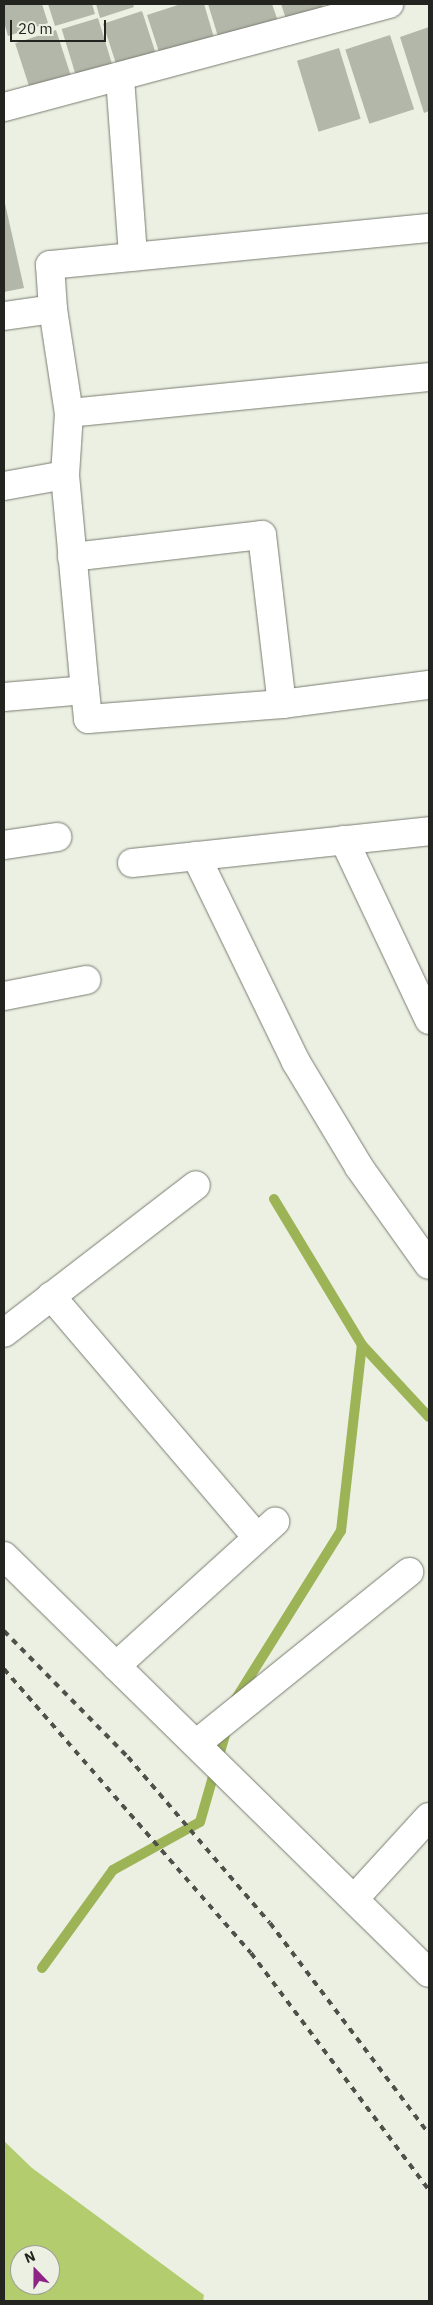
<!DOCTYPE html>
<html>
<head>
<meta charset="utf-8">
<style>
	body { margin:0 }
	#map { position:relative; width:433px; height:2305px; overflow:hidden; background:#ecf0e3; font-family:"IBM Plex Sans",sans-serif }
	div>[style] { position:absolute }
	.forest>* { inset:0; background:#b3cc6e }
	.stream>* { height:10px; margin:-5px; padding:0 5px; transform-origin:5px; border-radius:5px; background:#9cb456 }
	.building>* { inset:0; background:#b3b7aa; transform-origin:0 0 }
	.roads { filter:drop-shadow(0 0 1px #787c70) drop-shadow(0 0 1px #787c70) }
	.minor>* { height:28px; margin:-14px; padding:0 14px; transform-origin:14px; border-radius:14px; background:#fff }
	.rail>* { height:4px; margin-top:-2px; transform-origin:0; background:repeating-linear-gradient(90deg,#4e5049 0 6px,transparent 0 12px) }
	span { translate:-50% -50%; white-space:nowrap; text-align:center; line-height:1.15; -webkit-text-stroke:4px #ecf0e3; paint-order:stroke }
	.frame { position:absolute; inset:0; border:5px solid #23241f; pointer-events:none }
	.north { position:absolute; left:10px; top:2245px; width:50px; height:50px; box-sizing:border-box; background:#ecf0e3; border:1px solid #9c9e95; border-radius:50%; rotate:338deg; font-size:14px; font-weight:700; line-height:20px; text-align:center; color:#23241f }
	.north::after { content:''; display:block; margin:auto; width:18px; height:22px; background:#8f2487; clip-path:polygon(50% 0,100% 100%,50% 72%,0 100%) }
	.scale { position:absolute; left:10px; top:20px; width:96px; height:22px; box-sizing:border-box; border:2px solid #23241f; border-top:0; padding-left:6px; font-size:15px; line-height:18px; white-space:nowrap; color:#23241f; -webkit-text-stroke:4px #ecf0e3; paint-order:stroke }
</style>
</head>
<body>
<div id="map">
	<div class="forest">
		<i style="clip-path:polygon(evenodd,4px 2141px,32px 2168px,204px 2295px,203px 2301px,4px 2301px,4px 2141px,20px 2255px,50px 2255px,50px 2285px,20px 2285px,20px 2255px)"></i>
	</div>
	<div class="stream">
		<i style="left:274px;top:1199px;width:170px;rotate:58.9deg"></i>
		<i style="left:362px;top:1345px;width:98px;rotate:47.1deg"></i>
		<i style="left:234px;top:1702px;width:202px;rotate:-58deg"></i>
		<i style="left:341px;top:1531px;width:187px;rotate:-83.6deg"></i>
		<i style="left:42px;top:1968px;width:121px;rotate:-54.1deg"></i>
		<i style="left:113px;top:1870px;width:99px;rotate:-28.9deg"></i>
		<i style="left:200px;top:1822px;width:98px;rotate:-74deg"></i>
	</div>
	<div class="building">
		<i style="clip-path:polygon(4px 4px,42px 4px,48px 23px,8px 36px,4px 22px)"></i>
		<i style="clip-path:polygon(48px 4px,92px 4px,95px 14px,55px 26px)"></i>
		<i style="clip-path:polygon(96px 4px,133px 4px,134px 7px,100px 18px)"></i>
		<i style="clip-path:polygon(181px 4px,204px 4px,215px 41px,161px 58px,147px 15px)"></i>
		<i style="clip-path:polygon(208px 4px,272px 4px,279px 24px,220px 43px)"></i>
		<i style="clip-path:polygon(281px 4px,322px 4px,325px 13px,288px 25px)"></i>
		<i style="left:142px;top:11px;width:52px;height:41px;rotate:72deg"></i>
		<i style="left:98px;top:18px;width:58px;height:38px;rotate:73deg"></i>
		<i style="clip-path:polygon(429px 27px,429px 111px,424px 113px,400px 37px)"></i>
		<i style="left:56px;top:30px;width:55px;height:43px;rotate:72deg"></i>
		<i style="left:390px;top:35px;width:78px;height:47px;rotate:72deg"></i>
		<i style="left:339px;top:48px;width:74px;height:44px;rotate:73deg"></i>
		<i style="clip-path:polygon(4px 199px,24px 288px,4px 292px)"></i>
	</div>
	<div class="roads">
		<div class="minor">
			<i style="left:120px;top:78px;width:179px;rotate:85.8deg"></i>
			<i style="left:4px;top:107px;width:399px;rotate:-15deg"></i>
			<i style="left:53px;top:309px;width:105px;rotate:81.3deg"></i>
			<i style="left:4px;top:316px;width:49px;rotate:-8.1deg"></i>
			<i style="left:53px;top:309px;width:44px;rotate:-93.9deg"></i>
			<i style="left:50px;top:265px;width:381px;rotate:-5.6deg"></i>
			<i style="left:65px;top:475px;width:216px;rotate:84.7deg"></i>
			<i style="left:4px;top:486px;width:62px;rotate:-10.2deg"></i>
			<i style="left:65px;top:475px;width:62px;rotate:-86.3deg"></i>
			<i style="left:69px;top:413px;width:362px;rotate:-5.7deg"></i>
			<i style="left:72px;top:557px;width:191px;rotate:-6.6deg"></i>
			<i style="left:262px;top:535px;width:170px;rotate:83.3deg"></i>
			<i style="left:4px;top:697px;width:81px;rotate:-4.9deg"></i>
			<i style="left:85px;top:690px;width:29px;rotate:84deg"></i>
			<i style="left:88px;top:719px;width:195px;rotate:-4.4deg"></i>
			<i style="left:282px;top:704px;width:148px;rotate:-7.4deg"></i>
			<i style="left:344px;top:840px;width:199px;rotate:64.7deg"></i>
			<i style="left:4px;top:845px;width:54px;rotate:-8.6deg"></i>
			<i style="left:196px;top:856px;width:229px;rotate:64.1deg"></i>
			<i style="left:296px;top:1062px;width:122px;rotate:59deg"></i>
			<i style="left:359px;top:1167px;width:120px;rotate:54.5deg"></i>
			<i style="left:132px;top:863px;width:299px;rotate:-6.1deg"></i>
			<i style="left:4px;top:996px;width:84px;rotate:-11deg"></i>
			<i style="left:51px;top:1296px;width:317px;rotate:49.5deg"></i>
			<i style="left:4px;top:1333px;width:242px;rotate:-37.6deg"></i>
			<i style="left:4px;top:1556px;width:595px;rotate:44.46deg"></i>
			<i style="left:116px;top:1666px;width:215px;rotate:-42.2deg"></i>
			<i style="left:196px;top:1744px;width:274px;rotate:-38.9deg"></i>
			<i style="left:354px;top:1899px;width:111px;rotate:-47.6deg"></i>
		</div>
	</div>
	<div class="rail">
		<i style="left:4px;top:1631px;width:177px;rotate:45.5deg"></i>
		<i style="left:128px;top:1757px;width:218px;rotate:49.5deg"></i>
		<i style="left:270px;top:1923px;width:264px;rotate:53deg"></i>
		<i style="left:4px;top:1669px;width:376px;rotate:49deg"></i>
		<i style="left:251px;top:1953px;width:296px;rotate:53.1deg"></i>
	</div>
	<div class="frame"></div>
	<div class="north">N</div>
	<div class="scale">20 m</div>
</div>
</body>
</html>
